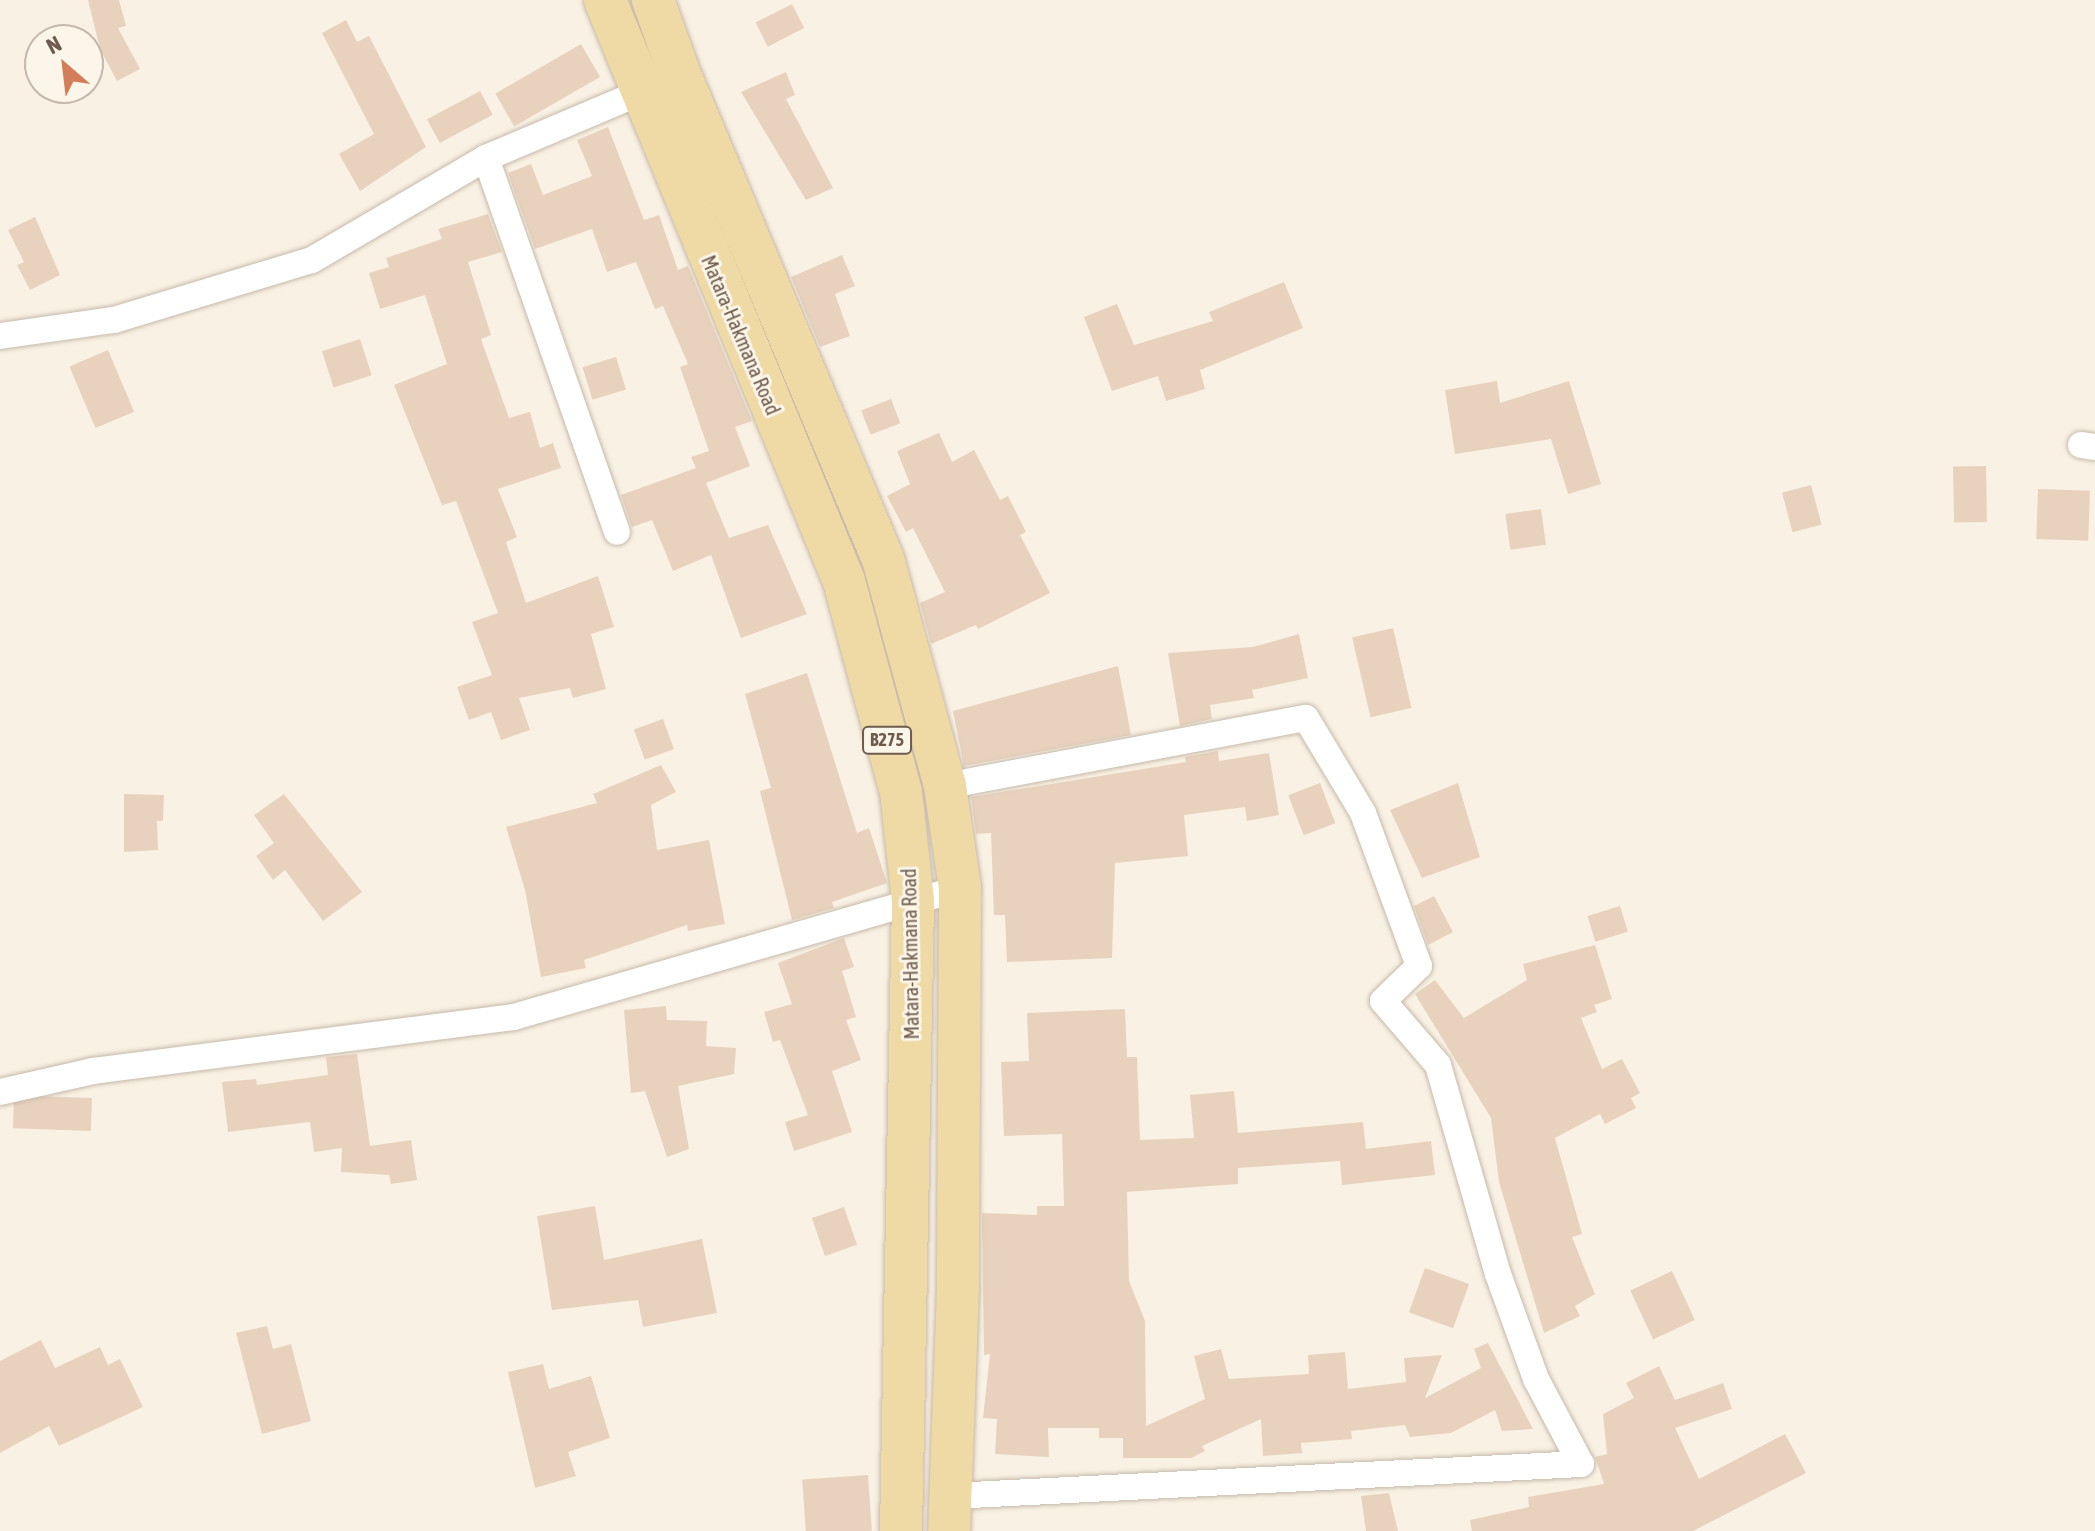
<!DOCTYPE html>
<html>
<head>
<meta charset="utf-8">
<style>
	body { margin:0 }
	#map { position:relative; width:2095px; height:1531px; overflow:hidden; background:#f9f2e4; font-family:"Asap Condensed",sans-serif }
	div>[style] { position:absolute }
	.building>* { inset:0; background:#e8d2be; transform-origin:0 0 }
	.roads { filter:drop-shadow(0 0 2px #c6b9aa) drop-shadow(0 0 2px #c6b9aa) }
	.minor>* { height:26px; margin:-13px; padding:0 13px; transform-origin:13px; border-radius:13px; background:#fff }
	.primary>* { height:42px; margin:-21px; padding:0 21px; transform-origin:21px; border-radius:21px; background:#efd9a5 }
	span { translate:-50% -50%; white-space:nowrap; text-align:center; line-height:1.15; -webkit-text-stroke:6px #fcf6ea; paint-order:stroke }
	.shield-label span { padding:2px 6px; background:#fcf6ea; border:2px solid; border-radius:6px; -webkit-text-stroke-width:0 }
	.shield-label { font-size:18px; color:#6e5b4d; font-weight:700 }
	.street-label { font-size:20px; color:#6e5b4d }
	.north { position:absolute; left:24px; top:24px; width:80px; height:80px; box-sizing:border-box; background:#fcf6ea; border:2px solid #c3b8ab; border-radius:50%; rotate:332deg; font-size:22px; font-weight:700; line-height:32px; text-align:center; color:#6e5b4d }
	.north::after { content:''; display:block; margin:auto; width:28px; height:36px; background:#d37d59; clip-path:polygon(50% 0,100% 100%,50% 72%,0 100%) }
</style>
</head>
<body>
<div id="map">
	<div class="building">
		<i style="clip-path:polygon(88px 0,119px 0,126px 26px,118px 28px,140px 69px,117px 81px,100px 49px)"></i>
		<i style="left:792px;top:4px;width:27px;height:41px;rotate:63deg"></i>
		<i style="clip-path:polygon(346px 20px,357px 42px,369px 36px,426px 147px,360px 191px,339px 154px,374px 134px,322px 33px)"></i>
		<i style="left:581px;top:44px;width:38px;height:99px;rotate:60deg"></i>
		<i style="clip-path:polygon(786px 72px,795px 95px,786px 99px,833px 188px,806px 200px,741px 92px)"></i>
		<i style="left:480px;top:91px;width:27px;height:60px;rotate:62deg"></i>
		<i style="clip-path:polygon(608px 127px,644px 220px,659px 215px,678px 270px,688px 266px,752px 421px,735px 427px,750px 466px,706px 483px,729px 538px,768px 525px,807px 614px,741px 638px,711px 555px,673px 571px,652px 520px,632px 527px,621px 495px,696px 468px,691px 457px,709px 451px,680px 367px,688px 364px,663px 306px,655px 309px,636px 262px,607px 272px,592px 229px,535px 249px,508px 173px,531px 164px,543px 195px,592px 176px,577px 140px)"></i>
		<i style="clip-path:polygon(488px 214px,502px 252px,468px 262px,491px 335px,481px 339px,509px 418px,530px 412px,540px 448px,553px 443px,561px 468px,498px 489px,517px 537px,506px 542px,526px 603px,598px 576px,614px 627px,591px 634px,606px 689px,573px 698px,570px 688px,519px 698px,530px 730px,501px 740px,491px 712px,469px 720px,457px 687px,492px 675px,472px 622px,498px 613px,456px 501px,442px 505px,394px 385px,447px 364px,425px 295px,380px 309px,369px 273px,389px 267px,386px 258px,442px 239px,438px 229px)"></i>
		<i style="clip-path:polygon(35px 217px,60px 275px,30px 290px,17px 265px,24px 262px,8px 230px)"></i>
		<i style="clip-path:polygon(842px 255px,855px 286px,835px 294px,850px 336px,820px 347px,791px 277px)"></i>
		<i style="clip-path:polygon(1284px 282px,1303px 328px,1200px 370px,1205px 389px,1166px 401px,1158px 376px,1112px 391px,1084px 317px,1117px 304px,1134px 345px,1213px 321px,1209px 312px)"></i>
		<i style="left:360px;top:339px;width:38px;height:40px;rotate:72deg"></i>
		<i style="left:108px;top:350px;width:67px;height:42px;rotate:67deg"></i>
		<i style="left:616px;top:357px;width:34px;height:35px;rotate:73deg"></i>
		<i style="clip-path:polygon(1497px 381px,1500px 403px,1569px 381px,1601px 484px,1568px 494px,1551px 439px,1455px 454px,1445px 390px)"></i>
		<i style="left:891px;top:399px;width:26px;height:32px;rotate:69deg"></i>
		<i style="clip-path:polygon(939px 433px,952px 462px,974px 450px,1000px 500px,1008px 496px,1026px 532px,1020px 535px,1050px 593px,978px 629px,976px 625px,931px 644px,920px 603px,945px 592px,913px 528px,906px 532px,887px 496px,910px 484px,897px 451px)"></i>
		<i style="left:1986px;top:466px;width:56px;height:33px;rotate:89deg"></i>
		<i style="left:1811px;top:485px;width:41px;height:30px;rotate:75deg"></i>
		<i style="left:2038px;top:489px;width:52px;height:50px;rotate:2deg"></i>
		<i style="left:1541px;top:509px;width:36px;height:36px;rotate:82deg"></i>
		<i style="left:1393px;top:628px;width:82px;height:42px;rotate:77deg"></i>
		<i style="clip-path:polygon(1299px 634px,1308px 678px,1252px 690px,1254px 698px,1210px 705px,1212px 719px,1180px 726px,1168px 653px,1253px 647px)"></i>
		<i style="clip-path:polygon(1118px 666px,1131px 735px,964px 766px,953px 711px)"></i>
		<i style="clip-path:polygon(807px 673px,857px 833px,869px 828px,887px 883px,832px 902px,834px 908px,792px 920px,760px 791px,771px 788px,745px 694px)"></i>
		<i style="left:663px;top:719px;width:32px;height:31px;rotate:70deg"></i>
		<i style="clip-path:polygon(1218px 751px,1219px 761px,1269px 753px,1279px 815px,1247px 821px,1245px 807px,1184px 815px,1188px 856px,1115px 863px,1112px 958px,1007px 962px,1005px 915px,994px 915px,991px 833px,976px 834px,971px 797px,1186px 762px,1185px 757px)"></i>
		<i style="clip-path:polygon(661px 765px,676px 792px,651px 805px,657px 850px,709px 840px,725px 924px,688px 931px,687px 925px,584px 960px,586px 968px,541px 977px,525px 890px,506px 827px,597px 803px,593px 794px)"></i>
		<i style="left:1320px;top:783px;width:43px;height:34px;rotate:69deg"></i>
		<i style="clip-path:polygon(1458px 783px,1480px 857px,1422px 878px,1390px 810px)"></i>
		<i style="clip-path:polygon(124px 794px,164px 795px,163px 821px,157px 821px,158px 850px,124px 852px)"></i>
		<i style="clip-path:polygon(284px 794px,362px 892px,323px 921px,285px 870px,273px 880px,256px 856px,274px 843px,254px 815px)"></i>
		<i style="clip-path:polygon(1434px 896px,1453px 932px,1428px 945px,1414px 906px)"></i>
		<i style="left:1620px;top:906px;width:27px;height:34px;rotate:73deg"></i>
		<i style="clip-path:polygon(844px 938px,854px 967px,842px 971px,856px 1017px,846px 1020px,861px 1060px,832px 1071px,852px 1132px,794px 1151px,785px 1122px,808px 1115px,780px 1040px,773px 1042px,764px 1012px,792px 1004px,778px 963px)"></i>
		<i style="clip-path:polygon(1595px 945px,1612px 999px,1594px 1005px,1597px 1012px,1581px 1018px,1602px 1069px,1622px 1059px,1640px 1093px,1631px 1098px,1636px 1108px,1605px 1124px,1600px 1114px,1555px 1138px,1582px 1234px,1572px 1237px,1595px 1294px,1575px 1306px,1580px 1316px,1544px 1333px,1499px 1182px,1491px 1118px,1415px 994px,1435px 980px,1464px 1018px,1527px 980px,1523px 964px)"></i>
		<i style="clip-path:polygon(666px 1006px,667px 1020px,707px 1021px,706px 1046px,736px 1048px,734px 1074px,678px 1086px,689px 1149px,667px 1157px,645px 1091px,631px 1093px,624px 1010px)"></i>
		<i style="clip-path:polygon(1125px 1009px,1127px 1057px,1137px 1057px,1140px 1140px,1194px 1138px,1190px 1095px,1234px 1091px,1238px 1133px,1363px 1122px,1366px 1149px,1431px 1141px,1435px 1175px,1342px 1185px,1340px 1161px,1238px 1168px,1238px 1184px,1127px 1192px,1129px 1281px,1145px 1321px,1146px 1426px,1205px 1399px,1194px 1356px,1221px 1349px,1229px 1379px,1309px 1374px,1308px 1355px,1345px 1352px,1348px 1389px,1406px 1382px,1404px 1358px,1442px 1355px,1425px 1398px,1481px 1368px,1474px 1349px,1488px 1343px,1533px 1429px,1502px 1431px,1495px 1410px,1451px 1433px,1410px 1437px,1405px 1425px,1351px 1431px,1352px 1439px,1301px 1443px,1302px 1453px,1263px 1456px,1261px 1419px,1202px 1446px,1205px 1451px,1191px 1458px,1123px 1458px,1123px 1438px,1099px 1438px,1099px 1428px,1048px 1428px,1049px 1457px,995px 1454px,997px 1419px,983px 1418px,990px 1354px,984px 1355px,982px 1213px,1037px 1215px,1037px 1206px,1064px 1206px,1062px 1134px,1004px 1136px,1001px 1062px,1029px 1061px,1027px 1013px)"></i>
		<i style="clip-path:polygon(357px 1054px,370px 1146px,411px 1140px,417px 1180px,391px 1184px,389px 1175px,341px 1172px,342px 1148px,314px 1152px,310px 1122px,228px 1132px,222px 1082px,256px 1079px,257px 1085px,328px 1075px,326px 1057px)"></i>
		<i style="left:92px;top:1098px;width:33px;height:78px;rotate:92deg"></i>
		<i style="clip-path:polygon(595px 1206px,604px 1260px,702px 1239px,717px 1313px,643px 1327px,638px 1300px,552px 1310px,537px 1216px)"></i>
		<i style="left:844px;top:1207px;width:40px;height:34px;rotate:71deg"></i>
		<i style="left:1425px;top:1268px;width:47px;height:47px;rotate:20deg"></i>
		<i style="left:1672px;top:1271px;width:54px;height:46px;rotate:65deg"></i>
		<i style="clip-path:polygon(267px 1326px,273px 1349px,291px 1344px,311px 1421px,262px 1434px,236px 1333px)"></i>
		<i style="clip-path:polygon(41px 1340px,55px 1368px,100px 1347px,108px 1365px,120px 1359px,143px 1407px,59px 1446px,49px 1426px,0 1453px,0 1361px)"></i>
		<i style="clip-path:polygon(543px 1364px,549px 1389px,591px 1376px,610px 1438px,568px 1452px,576px 1476px,535px 1488px,508px 1372px)"></i>
		<i style="clip-path:polygon(1659px 1366px,1675px 1400px,1723px 1383px,1732px 1409px,1675px 1428px,1699px 1479px,1785px 1434px,1806px 1473px,1693px 1531px,1472px 1531px,1470px 1520px,1529px 1507px,1528px 1497px,1604px 1484px,1595px 1457px,1607px 1454px,1603px 1414px,1634px 1398px,1626px 1383px)"></i>
		<i style="left:868px;top:1475px;width:56px;height:66px;rotate:86deg"></i>
		<i style="clip-path:polygon(1389px 1493px,1398px 1531px,1366px 1531px,1361px 1496px)"></i>
	</div>
	<div class="roads">
		<div class="minor">
			<i style="left:486px;top:158px;width:396px;rotate:70.7deg"></i>
			<i style="left:0;top:336px;width:115px;rotate:-8deg"></i>
			<i style="left:114px;top:320px;width:207px;rotate:-16.9deg"></i>
			<i style="left:312px;top:260px;width:202px;rotate:-30.4deg"></i>
			<i style="left:486px;top:158px;width:185px;rotate:-23deg"></i>
			<i style="left:2081px;top:445px;width:14px;rotate:8deg"></i>
			<i style="left:945px;top:786px;width:367px;rotate:-10.7deg"></i>
			<i style="left:1306px;top:718px;width:111px;rotate:59deg"></i>
			<i style="left:1363px;top:813px;width:163px;rotate:69.9deg"></i>
			<i style="left:1419px;top:966px;width:50px;rotate:135.8deg"></i>
			<i style="left:1383px;top:1001px;width:84px;rotate:49.3deg"></i>
			<i style="left:1438px;top:1065px;width:217px;rotate:74deg"></i>
			<i style="left:1498px;top:1274px;width:112px;rotate:70.1deg"></i>
			<i style="left:1536px;top:1379px;width:96px;rotate:62.1deg"></i>
			<i style="left:1581px;top:1464px;width:630px;rotate:177.09deg"></i>
			<i style="left:0;top:1092px;width:95px;rotate:-12.7deg"></i>
			<i style="left:93px;top:1071px;width:424px;rotate:-7.3deg"></i>
			<i style="left:514px;top:1017px;width:464px;rotate:-16.1deg"></i>
		</div>
		<div class="primary">
			<i style="left:605px;top:0;width:628px;rotate:67.64deg"></i>
			<i style="left:844px;top:581px;width:219px;rotate:74.9deg"></i>
			<i style="left:901px;top:792px;width:110px;rotate:83.7deg"></i>
			<i style="left:913px;top:901px;width:630px;rotate:91.09deg"></i>
			<i style="left:653px;top:0;width:80px;rotate:70.2deg"></i>
			<i style="left:680px;top:75px;width:525px;rotate:67.25deg"></i>
			<i style="left:883px;top:559px;width:235px;rotate:74.7deg"></i>
			<i style="left:945px;top:786px;width:103px;rotate:81.6deg"></i>
			<i style="left:960px;top:888px;width:400px;rotate:90.3deg"></i>
			<i style="left:958px;top:1288px;width:243px;rotate:92.1deg"></i>
		</div>
	</div>
	<div class="shield-label">
		<span style="left:887px;top:740px">B275</span>
	</div>
	<div class="street-label">
		<span style="left:741px;top:335px;rotate:67deg">Matara-Hakmana Road</span>
		<span style="left:910px;top:954px;rotate:-91deg">Matara-Hakmana Road</span>
	</div>
	<div class="north">N</div>
</div>
</body>
</html>
